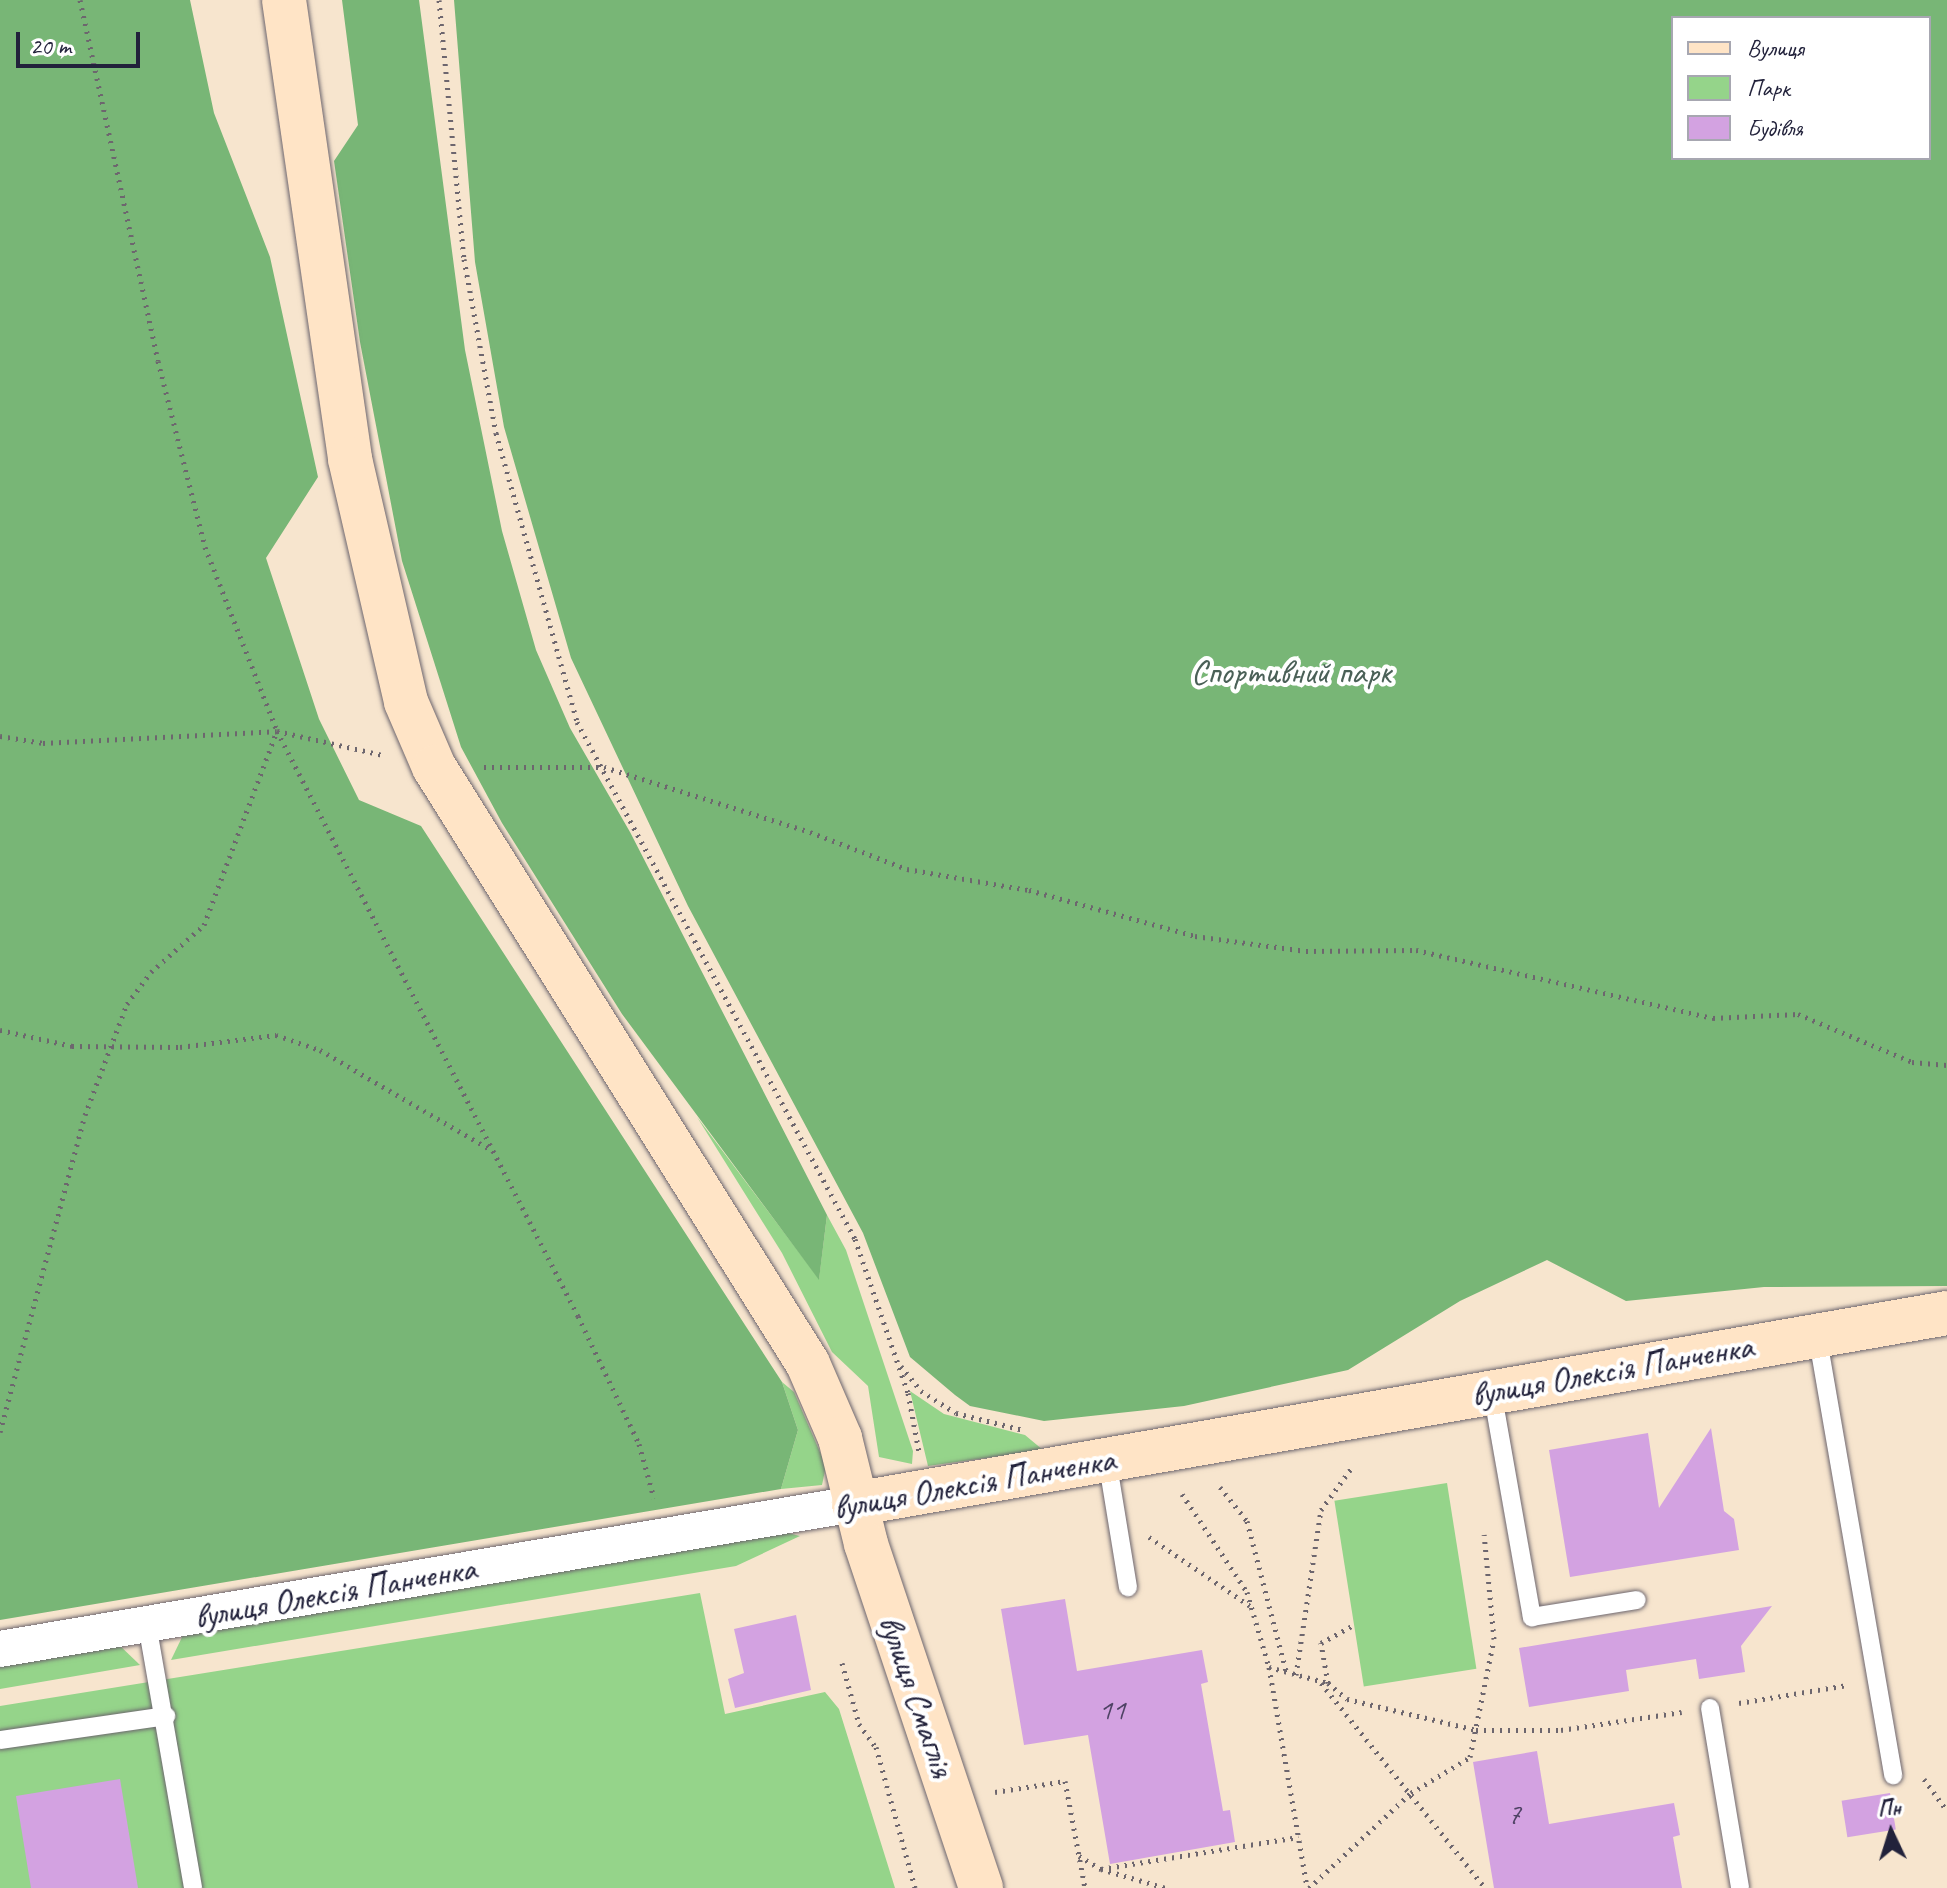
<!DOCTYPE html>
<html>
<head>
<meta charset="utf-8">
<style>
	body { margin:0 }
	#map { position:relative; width:1947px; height:1888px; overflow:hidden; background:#f7e5ce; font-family:Caveat,sans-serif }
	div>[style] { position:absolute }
	.green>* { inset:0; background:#95d48a; transform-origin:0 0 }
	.forest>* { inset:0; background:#78b676 }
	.building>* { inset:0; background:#d3a2e1; transform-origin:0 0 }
	.path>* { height:5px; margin-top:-2.5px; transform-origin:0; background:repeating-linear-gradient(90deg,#6d666e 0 2px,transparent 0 8px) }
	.roads { filter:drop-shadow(0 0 2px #6d666e) drop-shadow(0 0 2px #6d666e) }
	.lane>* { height:18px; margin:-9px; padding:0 9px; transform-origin:9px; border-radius:9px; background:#fff }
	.street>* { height:36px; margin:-18px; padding:0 18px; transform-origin:18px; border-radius:18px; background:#fff }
	.secondary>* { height:44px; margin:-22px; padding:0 22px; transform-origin:22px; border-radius:22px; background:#ffe4c6 }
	span { translate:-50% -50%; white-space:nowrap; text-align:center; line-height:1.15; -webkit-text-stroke:8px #fff; paint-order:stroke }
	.number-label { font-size:30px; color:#4e4264 }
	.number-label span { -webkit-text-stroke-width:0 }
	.park-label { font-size:34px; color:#4a6057 }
	.street-label { font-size:34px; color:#22223b }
	.legend { position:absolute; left:1671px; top:16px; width:260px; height:144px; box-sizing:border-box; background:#fff; border:2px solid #a7a7b1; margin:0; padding:10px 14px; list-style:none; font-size:24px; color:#22223b }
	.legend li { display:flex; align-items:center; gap:16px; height:40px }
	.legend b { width:40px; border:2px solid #a7a7b1 }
	.north { position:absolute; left:1851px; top:1792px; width:80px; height:80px; -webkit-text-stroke:6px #fff; paint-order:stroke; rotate:356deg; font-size:22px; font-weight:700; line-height:32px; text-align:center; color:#22223b }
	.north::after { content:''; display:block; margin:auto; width:28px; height:36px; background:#22223b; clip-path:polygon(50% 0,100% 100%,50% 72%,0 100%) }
	.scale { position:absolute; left:16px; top:32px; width:124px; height:36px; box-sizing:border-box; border:4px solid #22223b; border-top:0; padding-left:10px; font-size:24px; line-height:28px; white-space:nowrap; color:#22223b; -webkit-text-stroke:6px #fff; paint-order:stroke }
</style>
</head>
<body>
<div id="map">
	<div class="green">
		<i style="clip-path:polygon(697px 1117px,819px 1279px,827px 1215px,846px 1250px,913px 1451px,912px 1464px,879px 1457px,868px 1386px,832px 1352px,782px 1253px)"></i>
		<i style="clip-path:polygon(782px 1382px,794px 1392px,826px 1466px,822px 1485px,781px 1489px,798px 1430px)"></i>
		<i style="clip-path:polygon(910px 1391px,944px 1414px,1025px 1435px,1043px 1450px,928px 1466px)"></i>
		<i style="left:1447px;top:1483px;width:188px;height:114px;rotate:81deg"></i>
		<i style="clip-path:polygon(780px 1531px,800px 1536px,736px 1566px,171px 1660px,184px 1633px)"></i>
		<i style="clip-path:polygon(700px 1593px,725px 1714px,825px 1692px,839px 1709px,895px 1888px,0 1888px,0 1706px)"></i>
		<i style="clip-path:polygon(116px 1642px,140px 1665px,0 1689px,0 1658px)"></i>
	</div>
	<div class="forest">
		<i style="clip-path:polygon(0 0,190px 0,214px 113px,270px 257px,318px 477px,266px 558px,319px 719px,359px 800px,421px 826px,782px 1382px,798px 1430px,781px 1489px,0 1620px)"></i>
		<i style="clip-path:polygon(342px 0,419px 0,465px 350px,502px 531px,536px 650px,570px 728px,630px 832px,827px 1215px,819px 1280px,622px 1014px,502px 823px,461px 747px,402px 561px,360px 342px,334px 161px,358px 125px)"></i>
		<i style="clip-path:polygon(evenodd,454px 0,1947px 0,1947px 1286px,1764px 1287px,1626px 1301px,1547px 1260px,1460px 1301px,1348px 1370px,1184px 1406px,1044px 1421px,970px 1406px,955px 1395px,910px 1357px,863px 1233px,688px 906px,571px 658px,504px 427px,475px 262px,454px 0,1673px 18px,1929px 18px,1929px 158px,1673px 158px,1673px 18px)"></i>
	</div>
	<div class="building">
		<i style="clip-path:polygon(1711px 1428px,1724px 1511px,1734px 1519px,1739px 1550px,1570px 1577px,1549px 1450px,1648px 1433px,1659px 1508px)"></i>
		<i style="clip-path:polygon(1065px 1599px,1077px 1671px,1202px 1650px,1208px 1682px,1201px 1684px,1223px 1811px,1230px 1810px,1235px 1842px,1110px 1864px,1088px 1735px,1024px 1745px,1001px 1609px)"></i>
		<i style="clip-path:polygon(1772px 1606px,1741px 1646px,1745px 1672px,1699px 1679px,1696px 1659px,1626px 1670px,1629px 1691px,1529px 1707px,1519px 1648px)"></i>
		<i style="clip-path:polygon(796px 1615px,811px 1690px,735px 1708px,728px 1679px,744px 1673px,734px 1629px)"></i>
		<i style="clip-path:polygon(1537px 1751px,1549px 1824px,1674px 1803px,1680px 1835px,1673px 1837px,1682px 1888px,1494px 1888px,1473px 1762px)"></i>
		<i style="clip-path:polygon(120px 1779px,138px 1888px,31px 1888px,16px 1796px)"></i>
		<i style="left:1890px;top:1793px;width:37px;height:49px;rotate:81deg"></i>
	</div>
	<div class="path">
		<i style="left:80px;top:0;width:369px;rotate:77.8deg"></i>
		<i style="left:158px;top:361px;width:192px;rotate:75.8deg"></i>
		<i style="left:205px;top:547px;width:198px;rotate:68.6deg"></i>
		<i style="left:277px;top:731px;width:658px;rotate:62.77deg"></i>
		<i style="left:578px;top:1316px;width:142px;rotate:64.5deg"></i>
		<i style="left:639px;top:1444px;width:56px;rotate:74.5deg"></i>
		<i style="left:439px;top:0;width:260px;rotate:84.5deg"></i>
		<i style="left:464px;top:259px;width:177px;rotate:79.6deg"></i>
		<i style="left:496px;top:433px;width:300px;rotate:74.3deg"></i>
		<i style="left:577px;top:722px;width:587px;rotate:61.73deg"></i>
		<i style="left:855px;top:1239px;width:163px;rotate:71deg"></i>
		<i style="left:908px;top:1393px;width:60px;rotate:79.4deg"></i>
		<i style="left:0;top:736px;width:44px;rotate:9.2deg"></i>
		<i style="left:43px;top:743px;width:234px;rotate:-2.9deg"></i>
		<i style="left:484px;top:767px;width:120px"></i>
		<i style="left:604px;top:767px;width:216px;rotate:17.5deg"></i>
		<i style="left:810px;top:832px;width:104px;rotate:20.9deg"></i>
		<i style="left:907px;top:869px;width:124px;rotate:9.8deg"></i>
		<i style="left:1029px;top:890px;width:172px;rotate:15.5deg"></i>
		<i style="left:1195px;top:936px;width:112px;rotate:7.7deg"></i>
		<i style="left:1306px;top:951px;width:110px;rotate:-0.5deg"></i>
		<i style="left:1416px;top:950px;width:305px;rotate:12.9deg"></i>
		<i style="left:1713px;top:1018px;width:85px;rotate:-2.7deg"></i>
		<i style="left:1798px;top:1014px;width:124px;rotate:22.8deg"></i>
		<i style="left:1912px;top:1062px;width:35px;rotate:5deg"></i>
		<i style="left:0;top:1030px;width:74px;rotate:12.5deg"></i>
		<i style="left:72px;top:1046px;width:108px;rotate:0.5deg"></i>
		<i style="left:180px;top:1047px;width:97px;rotate:-7.1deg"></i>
		<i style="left:276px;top:1035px;width:46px;rotate:18.8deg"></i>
		<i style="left:320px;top:1050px;width:198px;rotate:30.3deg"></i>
		<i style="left:901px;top:1366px;width:32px;rotate:51deg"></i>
		<i style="left:921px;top:1391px;width:41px;rotate:32.2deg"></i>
		<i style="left:956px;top:1413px;width:69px;rotate:14.2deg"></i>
		<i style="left:0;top:1432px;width:328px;rotate:-75deg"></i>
		<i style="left:85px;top:1115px;width:119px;rotate:-69.3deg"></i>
		<i style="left:127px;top:1004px;width:40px;rotate:-53deg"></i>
		<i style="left:151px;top:972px;width:71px;rotate:-41.6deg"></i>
		<i style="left:204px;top:925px;width:207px;rotate:-69.4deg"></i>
		<i style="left:277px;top:731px;width:109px;rotate:12.8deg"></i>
		<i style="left:1220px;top:1487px;width:43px;rotate:51.5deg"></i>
		<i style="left:1247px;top:1521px;width:155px;rotate:75.4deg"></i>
		<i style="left:1182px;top:1494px;width:118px;rotate:56.4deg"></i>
		<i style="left:1247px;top:1592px;width:78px;rotate:73.7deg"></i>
		<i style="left:1269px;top:1667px;width:224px;rotate:80.2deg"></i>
		<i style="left:1149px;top:1537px;width:122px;rotate:34.3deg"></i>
		<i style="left:842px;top:1663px;width:63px;rotate:74.4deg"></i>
		<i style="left:859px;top:1724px;width:29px;rotate:54deg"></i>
		<i style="left:876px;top:1747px;width:146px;rotate:74.5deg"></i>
		<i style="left:1269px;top:1667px;width:61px;rotate:15.2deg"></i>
		<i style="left:1328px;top:1683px;width:25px;rotate:40deg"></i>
		<i style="left:1347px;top:1699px;width:133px;rotate:13.5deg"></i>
		<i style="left:1476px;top:1730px;width:85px"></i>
		<i style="left:1561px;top:1730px;width:122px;rotate:-8.5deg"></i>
		<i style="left:1296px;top:1675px;width:167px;rotate:-81.4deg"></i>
		<i style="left:1321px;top:1510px;width:54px;rotate:-54deg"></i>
		<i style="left:1321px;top:1683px;width:263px;rotate:51.3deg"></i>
		<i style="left:1328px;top:1683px;width:41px;rotate:-99.9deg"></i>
		<i style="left:1321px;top:1643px;width:37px;rotate:-29deg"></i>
		<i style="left:1739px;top:1703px;width:110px;rotate:-9.4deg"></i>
		<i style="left:1924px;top:1779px;width:39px;rotate:54deg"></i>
		<i style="left:995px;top:1792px;width:71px;rotate:-8.9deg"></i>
		<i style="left:1065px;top:1781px;width:109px;rotate:79.4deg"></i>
		<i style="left:1079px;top:1856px;width:26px;rotate:31deg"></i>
		<i style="left:1101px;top:1869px;width:68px;rotate:16.3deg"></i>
		<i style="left:1101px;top:1869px;width:200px;rotate:-9.2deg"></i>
		<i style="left:1309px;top:1888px;width:139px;rotate:-43deg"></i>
		<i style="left:1411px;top:1793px;width:69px;rotate:-31.4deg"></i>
		<i style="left:1470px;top:1757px;width:120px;rotate:-78.5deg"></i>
		<i style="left:1494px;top:1639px;width:105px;rotate:-95.4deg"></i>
	</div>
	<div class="roads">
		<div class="lane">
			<i style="left:1817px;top:1334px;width:448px;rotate:80.2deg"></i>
			<i style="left:1492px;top:1391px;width:230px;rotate:80deg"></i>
			<i style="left:1532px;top:1617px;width:106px;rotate:-9.2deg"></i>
			<i style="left:1107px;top:1459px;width:130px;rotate:80.7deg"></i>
			<i style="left:147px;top:1624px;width:268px;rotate:80.1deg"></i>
			<i style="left:1710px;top:1708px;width:182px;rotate:80.5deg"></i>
			<i style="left:0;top:1740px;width:168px;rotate:-8.2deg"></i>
		</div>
		<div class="street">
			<i style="left:0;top:1649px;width:866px;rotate:-9.64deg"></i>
		</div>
		<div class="secondary">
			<i style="left:284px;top:0;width:464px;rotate:81.8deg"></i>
			<i style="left:350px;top:459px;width:249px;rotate:77deg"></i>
			<i style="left:406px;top:702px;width:71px;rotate:66.7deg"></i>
			<i style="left:434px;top:767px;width:704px;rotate:57.93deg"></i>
			<i style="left:808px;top:1364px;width:81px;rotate:66.6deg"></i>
			<i style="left:840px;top:1438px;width:109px;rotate:76.2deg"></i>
			<i style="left:866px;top:1544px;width:363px;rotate:71.5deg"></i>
			<i style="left:854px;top:1504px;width:1110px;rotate:-9.91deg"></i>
		</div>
	</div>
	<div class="number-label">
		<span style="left:1112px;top:1709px">11</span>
		<span style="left:1514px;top:1813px">7</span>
	</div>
	<div class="park-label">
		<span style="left:1291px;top:672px">Спортивний парк</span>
	</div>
	<div class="street-label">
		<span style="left:1612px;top:1370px;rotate:-10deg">вулиця Олексія Панченка</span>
		<span style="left:974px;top:1483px;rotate:-10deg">вулиця Олексія Панченка</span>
		<span style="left:335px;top:1592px;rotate:-10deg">вулиця Олексія Панченка</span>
		<span style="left:917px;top:1696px;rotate:71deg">вулиця Смаглія</span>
	</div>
	<ul class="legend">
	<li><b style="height:10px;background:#ffe4c6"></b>Вулиця</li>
	<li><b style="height:22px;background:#95d48a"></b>Парк</li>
	<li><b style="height:22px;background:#d3a2e1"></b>Будівля</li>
	</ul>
	<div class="north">Пн</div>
	<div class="scale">20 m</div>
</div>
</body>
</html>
